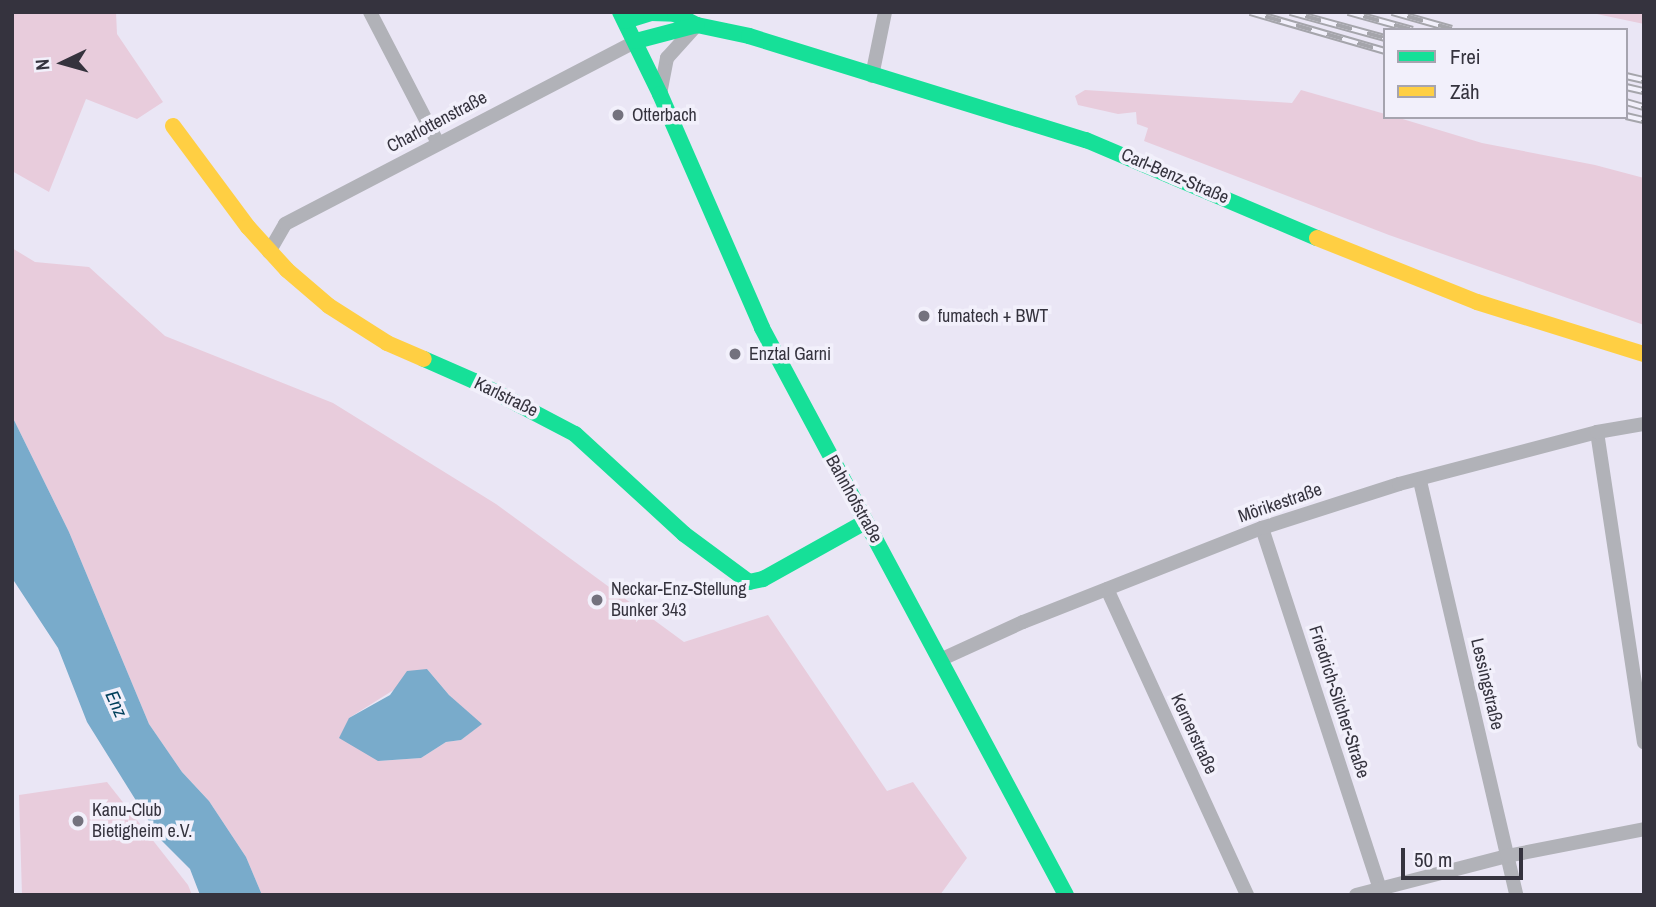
<!DOCTYPE html>
<html>
<head>
<meta charset="utf-8">
<style>
	body { margin:0 }
	#map { position:relative; width:1656px; height:907px; overflow:hidden; background:#eae6f5; font-family:"Archivo Narrow",sans-serif }
	div>[style] { position:absolute }
	.green>* { inset:0; background:#e8ccdc }
	.water>* { inset:0; background:#79abcb }
	.street>* { height:14px; margin:-7px; padding:0 7px; transform-origin:7px; border-radius:7px; background:#b1b2b8 }
	.fast>* { height:16px; margin:-8px; padding:0 8px; transform-origin:8px; border-radius:8px; background:#16e098 }
	.slow>* { height:16px; margin:-8px; padding:0 8px; transform-origin:8px; border-radius:8px; background:#ffcf43 }
	.rail>* { height:8px; margin-top:-4px; transform-origin:0; background:repeating-linear-gradient(90deg,#f2f0fb 0 16px,#a5a5ab 0 32px); box-sizing:border-box; border-block:2px solid #a5a5ab }
	.dots>* { width:19px; height:19px; translate:-50% -50%; box-sizing:border-box; border:4px solid #f2f0fb; border-radius:50% }
	span { translate:-50% -50%; white-space:nowrap; text-align:center; line-height:1.15; -webkit-text-stroke:7px #f2f0fb; paint-order:stroke }
	.poi-label { font-size:18px; color:#35333e }
	.left { translate:0 -50%; text-align:left }
	.street-label { font-size:18px; color:#35333e }
	.water-label { font-size:19px; color:#003f5b; font-style:italic }
	.frame { position:absolute; inset:0; border:14px solid #35333e; pointer-events:none }
	.legend { position:absolute; left:1383px; top:28px; width:245px; height:91px; box-sizing:border-box; background:#f2f0fb; border:2px solid #a6a4af; margin:0; padding:9px 12px; list-style:none; font-size:21px; color:#35333e }
	.legend li { display:flex; align-items:center; gap:14px; height:35px }
	.legend b { width:35px; border:2px solid #a6a4af }
	.north { position:absolute; left:28px; top:28px; width:70px; height:70px; -webkit-text-stroke:5px #f2f0fb; paint-order:stroke; rotate:265deg; font-size:19px; font-weight:700; line-height:28px; text-align:center; color:#35333e }
	.north::after { content:''; display:block; margin:auto; width:24px; height:32px; background:#35333e; clip-path:polygon(50% 0,100% 100%,50% 72%,0 100%) }
	.scale { position:absolute; left:1401px; top:848px; width:122px; height:32px; box-sizing:border-box; border:4px solid #35333e; border-top:0; padding-left:9px; font-size:21px; line-height:24px; white-space:nowrap; color:#35333e; -webkit-text-stroke:5px #f2f0fb; paint-order:stroke }
</style>
</head>
<body>
<div id="map">
	<div class="green">
		<i style="clip-path:polygon(12px 12px,116px 12px,117px 34px,163px 102px,137px 119px,86px 99px,49px 192px,12px 171px)"></i>
		<i style="clip-path:polygon(1588px 12px,1644px 12px,1644px 24px,1606px 16px)"></i>
		<i style="clip-path:polygon(1085px 90px,1292px 103px,1301px 90px,1385px 114px,1385px 117px,1396px 117px,1482px 143px,1595px 165px,1644px 178px,1644px 325px,1389px 235px,1144px 141px,1148px 128px,1137px 124px,1136px 112px,1118px 114px,1078px 105px,1075px 96px)"></i>
		<i style="clip-path:polygon(evenodd,12px 248px,35px 262px,89px 267px,165px 336px,333px 403px,496px 504px,684px 642px,768px 615px,887px 791px,913px 782px,967px 858px,940px 895px,262px 895px,246px 857px,209px 801px,182px 772px,149px 724px,69px 532px,12px 416px,12px 248px,427px 669px,449px 695px,481px 724px,461px 740px,446px 742px,421px 758px,378px 761px,349px 718px,427px 669px)"></i>
		<i style="clip-path:polygon(107px 782px,188px 885px,192px 895px,22px 895px,19px 795px)"></i>
	</div>
	<div class="water">
		<i style="clip-path:polygon(12px 416px,69px 532px,149px 724px,182px 772px,209px 801px,246px 857px,262px 895px,200px 895px,190px 869px,160px 839px,87px 722px,58px 648px,12px 578px)"></i>
		<i style="clip-path:polygon(427px 669px,449px 695px,482px 724px,461px 740px,446px 742px,421px 758px,378px 761px,339px 738px,349px 718px,390px 695px,407px 671px)"></i>
	</div>
	<div class="street">
		<i style="left:370px;top:12px;width:148px;rotate:62.6deg"></i>
		<i style="left:872px;top:76px;width:65px;rotate:-78.5deg"></i>
		<i style="left:660px;top:94px;width:37px;rotate:-79deg"></i>
		<i style="left:667px;top:58px;width:42px;rotate:-47.9deg"></i>
		<i style="left:269px;top:252px;width:32px;rotate:-60deg"></i>
		<i style="left:285px;top:224px;width:396px;rotate:-27.5deg"></i>
		<i style="left:1597px;top:432px;width:314px;rotate:81.4deg"></i>
		<i style="left:1420px;top:481px;width:425px;rotate:76.9deg"></i>
		<i style="left:1262px;top:528px;width:379px;rotate:71.9deg"></i>
		<i style="left:1107px;top:589px;width:337px;rotate:65.4deg"></i>
		<i style="left:942px;top:659px;width:89px;rotate:-24.6deg"></i>
		<i style="left:1023px;top:622px;width:257px;rotate:-21.5deg"></i>
		<i style="left:1262px;top:528px;width:144px;rotate:-17.8deg"></i>
		<i style="left:1399px;top:484px;width:205px;rotate:-14.7deg"></i>
		<i style="left:1597px;top:432px;width:48px;rotate:-9.7deg"></i>
		<i style="left:1356px;top:895px;width:156px;rotate:-14.5deg"></i>
		<i style="left:1507px;top:856px;width:140px;rotate:-11.1deg"></i>
	</div>
	<div class="fast">
		<i style="left:620px;top:12px;width:91px;rotate:64deg"></i>
		<i style="left:660px;top:94px;width:255px;rotate:66.4deg"></i>
		<i style="left:762px;top:328px;width:643px;rotate:61.8deg"></i>
		<i style="left:625px;top:21px;width:27px;rotate:-17deg"></i>
		<i style="left:651px;top:13px;width:24px;rotate:2deg"></i>
		<i style="left:675px;top:14px;width:25px;rotate:27deg"></i>
		<i style="left:697px;top:25px;width:53px;rotate:11.9deg"></i>
		<i style="left:749px;top:36px;width:353px;rotate:17.2deg"></i>
		<i style="left:1086px;top:140px;width:251px;rotate:23deg"></i>
		<i style="left:636px;top:41px;width:63px;rotate:-14.7deg"></i>
		<i style="left:424px;top:359px;width:55px;rotate:23.7deg"></i>
		<i style="left:474px;top:381px;width:114px;rotate:27.7deg"></i>
		<i style="left:575px;top:434px;width:148px;rotate:42.5deg"></i>
		<i style="left:684px;top:534px;width:81px;rotate:36.4deg"></i>
		<i style="left:749px;top:582px;width:14px;rotate:-12deg"></i>
		<i style="left:763px;top:579px;width:117px;rotate:-29.2deg"></i>
	</div>
	<div class="slow">
		<i style="left:173px;top:126px;width:126px;rotate:53.4deg"></i>
		<i style="left:248px;top:227px;width:58px;rotate:47.8deg"></i>
		<i style="left:287px;top:270px;width:55px;rotate:40.6deg"></i>
		<i style="left:329px;top:306px;width:69px;rotate:32.5deg"></i>
		<i style="left:387px;top:343px;width:40px;rotate:23.4deg"></i>
		<i style="left:1317px;top:238px;width:172px;rotate:21.8deg"></i>
		<i style="left:1477px;top:302px;width:175px;rotate:17.3deg"></i>
	</div>
	<div class="rail">
		<i style="left:1250px;top:12px;width:141px;rotate:16.1deg"></i>
		<i style="left:1290px;top:12px;width:98px;rotate:15.3deg"></i>
		<i style="left:1348px;top:12px;width:67px;rotate:15.5deg"></i>
		<i style="left:1392px;top:12px;width:62px;rotate:15.8deg"></i>
		<i style="left:1626px;top:76px;width:18px;rotate:13deg"></i>
		<i style="left:1626px;top:87px;width:18px;rotate:13deg"></i>
		<i style="left:1626px;top:102px;width:19px;rotate:16deg"></i>
		<i style="left:1626px;top:116px;width:18px;rotate:13deg"></i>
	</div>
	<div class="dots">
		<i style="left:618px;top:115px;background:#74727e"></i>
		<i style="left:924px;top:316px;background:#74727e"></i>
		<i style="left:735px;top:354px;background:#74727e"></i>
		<i style="left:597px;top:600px;background:#74727e"></i>
		<i style="left:78px;top:821px;background:#74727e"></i>
	</div>
	<div class="poi-label">
		<span class="left" style="left:632px;top:115px">Otterbach</span>
		<span class="left" style="left:938px;top:316px">fumatech + BWT</span>
		<span class="left" style="left:749px;top:354px">Enztal Garni</span>
		<span class="left" style="left:611px;top:600px">Neckar-Enz-Stellung<br>Bunker 343</span>
		<span class="left" style="left:92px;top:821px">Kanu-Club<br>Bietigheim e.V.</span>
	</div>
	<div class="street-label">
		<span style="left:437px;top:122px;rotate:-28deg">Charlottenstraße</span>
		<span style="left:1175px;top:176px;rotate:23deg">Carl-Benz-Straße</span>
		<span style="left:506px;top:397px;rotate:26deg">Karlstraße</span>
		<span style="left:854px;top:499px;rotate:61deg">Bahnhofstraße</span>
		<span style="left:1280px;top:503px;rotate:-19deg">Mörikestraße</span>
		<span style="left:1487px;top:684px;rotate:77deg">Lessingstraße</span>
		<span style="left:1339px;top:702px;rotate:72deg">Friedrich-Silcher-Straße</span>
		<span style="left:1194px;top:734px;rotate:65deg">Kernerstraße</span>
	</div>
	<div class="water-label">
		<span style="left:116px;top:704px;rotate:66deg">Enz</span>
	</div>
	<div class="frame"></div>
	<ul class="legend">
	<li><b style="height:9px;background:#16e098"></b>Frei</li>
	<li><b style="height:9px;background:#ffcf43"></b>Zäh</li>
	</ul>
	<div class="north">N</div>
	<div class="scale">50 m</div>
</div>
</body>
</html>
